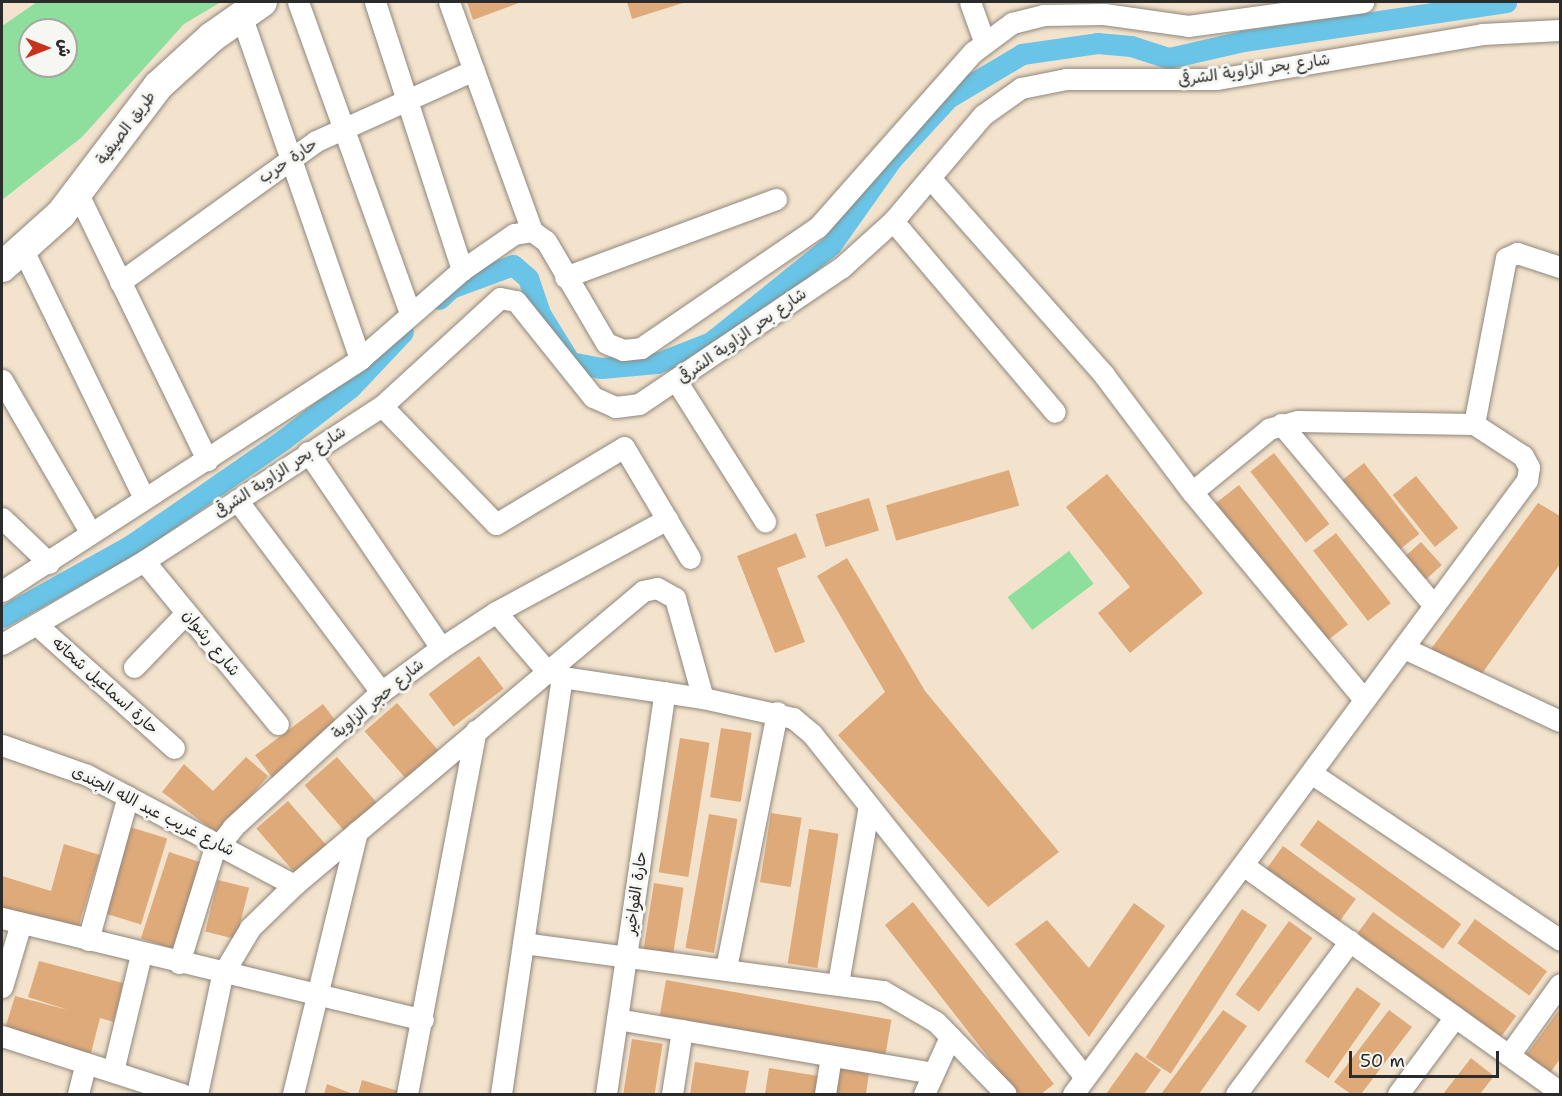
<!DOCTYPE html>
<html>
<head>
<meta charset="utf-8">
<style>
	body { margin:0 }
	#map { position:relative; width:1562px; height:1096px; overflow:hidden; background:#f3e3cd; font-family:"Shantell Sans","Playpen Sans Arabic",sans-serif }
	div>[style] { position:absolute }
	.green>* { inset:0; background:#8edf9e; transform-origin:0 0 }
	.canal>* { height:21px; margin:-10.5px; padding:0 10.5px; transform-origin:10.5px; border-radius:10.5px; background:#69c4e7 }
	.building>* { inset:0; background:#dfaa7a; transform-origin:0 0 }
	.roads { filter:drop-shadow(0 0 2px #8f877c) drop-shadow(0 0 2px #8f877c) }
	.street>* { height:21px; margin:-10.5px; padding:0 10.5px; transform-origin:10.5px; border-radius:10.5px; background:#fff }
	.secondary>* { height:30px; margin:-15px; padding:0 15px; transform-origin:15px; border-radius:15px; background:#fff }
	span { translate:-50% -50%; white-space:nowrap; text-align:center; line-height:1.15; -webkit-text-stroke:6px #f6f6f2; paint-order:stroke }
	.street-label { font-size:16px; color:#2b2b2b }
	.frame { position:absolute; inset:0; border:3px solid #2b2b2b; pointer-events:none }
	.north { position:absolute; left:18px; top:18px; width:60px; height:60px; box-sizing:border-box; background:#f6f6f2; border:2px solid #a5a5a2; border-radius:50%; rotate:90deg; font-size:16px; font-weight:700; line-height:24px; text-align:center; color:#2b2b2b }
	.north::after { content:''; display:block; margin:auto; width:21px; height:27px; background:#c8321e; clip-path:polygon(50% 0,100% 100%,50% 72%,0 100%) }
	.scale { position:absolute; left:1349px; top:1051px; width:150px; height:27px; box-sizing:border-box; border:3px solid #2b2b2b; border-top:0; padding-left:8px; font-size:18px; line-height:21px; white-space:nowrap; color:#2b2b2b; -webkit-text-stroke:4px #f6f6f2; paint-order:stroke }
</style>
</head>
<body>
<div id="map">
	<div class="green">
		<i style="clip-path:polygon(evenodd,37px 2px,221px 2px,184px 24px,82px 137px,2px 200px,2px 26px,37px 2px,30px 30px,66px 30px,66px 66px,30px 66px,30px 30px)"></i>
		<i style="left:1069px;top:551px;width:41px;height:77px;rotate:53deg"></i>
	</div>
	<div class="canal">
		<i style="left:439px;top:299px;width:16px;rotate:-43deg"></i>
		<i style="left:451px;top:288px;width:66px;rotate:-20.4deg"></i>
		<i style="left:513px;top:265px;width:20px;rotate:41deg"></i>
		<i style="left:528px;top:278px;width:39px;rotate:71deg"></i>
		<i style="left:541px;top:315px;width:55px;rotate:58.3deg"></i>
		<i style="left:570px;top:362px;width:32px;rotate:11deg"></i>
		<i style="left:601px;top:368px;width:56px;rotate:-5.1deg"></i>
		<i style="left:657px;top:363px;width:58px;rotate:-21.3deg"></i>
		<i style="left:711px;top:342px;width:154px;rotate:-38.9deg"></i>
		<i style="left:831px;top:245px;width:105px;rotate:-54.7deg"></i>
		<i style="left:892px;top:159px;width:83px;rotate:-47.4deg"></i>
		<i style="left:948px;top:98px;width:86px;rotate:-30.7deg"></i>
		<i style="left:1022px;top:54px;width:76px;rotate:-8.3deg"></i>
		<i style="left:1097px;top:43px;width:34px;rotate:5deg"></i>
		<i style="left:1131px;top:46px;width:40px;rotate:18deg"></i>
		<i style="left:1169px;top:58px;width:76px;rotate:-12.9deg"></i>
		<i style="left:1243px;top:41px;width:266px;rotate:-8.4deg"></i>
		<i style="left:2px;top:617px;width:148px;rotate:-29.2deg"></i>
		<i style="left:131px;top:545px;width:186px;rotate:-34.7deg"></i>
		<i style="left:284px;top:439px;width:83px;rotate:-37.7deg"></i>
		<i style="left:350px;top:388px;width:77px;rotate:-46.6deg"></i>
	</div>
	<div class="building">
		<i style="clip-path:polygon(467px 2px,521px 2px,473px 20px)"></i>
		<i style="clip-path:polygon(627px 2px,686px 2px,632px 19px)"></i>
		<i style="left:1274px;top:453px;width:90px;height:30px;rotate:52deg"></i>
		<i style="left:1364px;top:463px;width:90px;height:30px;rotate:52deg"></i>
		<i style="left:1009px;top:470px;width:37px;height:128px;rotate:74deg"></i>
		<i style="clip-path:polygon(1107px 474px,1203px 593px,1130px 653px,1098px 613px,1130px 587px,1066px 507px)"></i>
		<i style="left:1416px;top:476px;width:67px;height:30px;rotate:51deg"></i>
		<i style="left:1239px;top:485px;width:177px;height:31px;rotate:52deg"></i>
		<i style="left:869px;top:498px;width:34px;height:56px;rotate:73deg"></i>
		<i style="clip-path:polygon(1538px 503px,1560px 516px,1560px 564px,1478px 679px,1431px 649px)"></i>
		<i style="clip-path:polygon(796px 533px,806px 557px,777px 568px,805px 642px,775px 653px,737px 556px)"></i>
		<i style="left:1336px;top:533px;width:89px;height:29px;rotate:52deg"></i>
		<i style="left:1421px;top:542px;width:31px;height:26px;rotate:48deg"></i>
		<i style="clip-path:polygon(847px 558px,925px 691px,1059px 852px,988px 907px,838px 735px,885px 692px,817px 576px)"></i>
		<i style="left:479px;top:656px;width:41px;height:63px;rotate:53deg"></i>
		<i style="left:397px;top:703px;width:65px;height:43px;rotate:49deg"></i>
		<i style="left:323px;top:704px;width:30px;height:85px;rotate:53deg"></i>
		<i style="left:721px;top:728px;width:31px;height:70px;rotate:9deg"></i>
		<i style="left:680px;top:738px;width:30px;height:136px;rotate:9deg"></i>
		<i style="clip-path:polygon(246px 757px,268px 776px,218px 834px,162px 792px,184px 764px,213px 791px)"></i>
		<i style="left:337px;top:757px;width:65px;height:43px;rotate:49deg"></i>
		<i style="left:288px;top:801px;width:65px;height:42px;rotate:49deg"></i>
		<i style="left:771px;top:813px;width:31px;height:70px;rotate:9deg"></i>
		<i style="left:709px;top:814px;width:29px;height:136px;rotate:10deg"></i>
		<i style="left:1318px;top:820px;width:177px;height:31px;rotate:36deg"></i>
		<i style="left:130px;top:827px;width:39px;height:90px;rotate:17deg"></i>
		<i style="left:809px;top:829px;width:30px;height:136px;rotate:9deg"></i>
		<i style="clip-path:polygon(64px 844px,100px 855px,77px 931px,2px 908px,2px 876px,51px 891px)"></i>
		<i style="left:1283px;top:846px;width:90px;height:30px;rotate:36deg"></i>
		<i style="left:169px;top:852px;width:38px;height:91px;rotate:18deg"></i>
		<i style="left:218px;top:880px;width:32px;height:53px;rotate:14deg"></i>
		<i style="left:654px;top:883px;width:30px;height:70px;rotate:9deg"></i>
		<i style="clip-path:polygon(913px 902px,1054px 1084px,1041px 1094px,1017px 1094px,885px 925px)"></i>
		<i style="clip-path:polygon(1134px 903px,1165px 926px,1089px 1037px,1015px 944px,1047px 920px,1089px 968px)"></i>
		<i style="left:1242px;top:909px;width:30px;height:177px;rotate:33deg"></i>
		<i style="left:1373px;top:912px;width:177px;height:30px;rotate:36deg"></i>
		<i style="left:1475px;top:919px;width:89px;height:30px;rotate:36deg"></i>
		<i style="left:1289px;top:921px;width:29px;height:91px;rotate:36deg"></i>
		<i style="clip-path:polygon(39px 961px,123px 983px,114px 1022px,100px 1018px,90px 1057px,4px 1032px,15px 996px,68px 1010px,28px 997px)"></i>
		<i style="left:666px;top:980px;width:229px;height:36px;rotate:10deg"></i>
		<i style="left:1357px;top:987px;width:29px;height:91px;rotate:35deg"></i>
		<i style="clip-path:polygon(1560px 1009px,1560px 1059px,1547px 1077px,1523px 1059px)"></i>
		<i style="clip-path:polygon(1223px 1010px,1247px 1026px,1199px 1094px,1161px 1094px)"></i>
		<i style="clip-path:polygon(1389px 1010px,1412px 1027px,1361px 1094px,1351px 1094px,1334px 1082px)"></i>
		<i style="left:632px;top:1039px;width:31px;height:56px;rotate:9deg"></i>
		<i style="clip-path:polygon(1136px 1052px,1161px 1070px,1144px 1094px,1106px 1094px)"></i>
		<i style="clip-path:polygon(1471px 1058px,1494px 1076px,1480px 1094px,1443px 1094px)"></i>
		<i style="clip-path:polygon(695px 1062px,749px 1071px,745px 1094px,690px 1094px)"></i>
		<i style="clip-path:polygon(769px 1068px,818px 1076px,815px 1094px,765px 1094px)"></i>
		<i style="clip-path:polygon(837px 1068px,869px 1073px,866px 1094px,833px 1094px)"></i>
		<i style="clip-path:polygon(362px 1080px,398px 1091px,397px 1094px,358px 1094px)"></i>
		<i style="clip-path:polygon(327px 1084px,353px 1094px,324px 1094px)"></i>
	</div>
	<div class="roads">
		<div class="street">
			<i style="left:298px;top:2px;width:331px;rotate:70.2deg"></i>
			<i style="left:375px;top:2px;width:282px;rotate:72deg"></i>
			<i style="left:449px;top:2px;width:244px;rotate:70.1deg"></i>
			<i style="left:970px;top:2px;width:41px;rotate:70.3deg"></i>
			<i style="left:241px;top:15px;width:364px;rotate:70.9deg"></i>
			<i style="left:930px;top:178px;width:263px;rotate:48.5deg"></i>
			<i style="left:1104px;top:375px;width:146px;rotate:53.1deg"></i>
			<i style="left:1192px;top:492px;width:268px;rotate:50.3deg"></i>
			<i style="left:78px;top:194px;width:296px;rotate:64.1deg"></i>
			<i style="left:893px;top:221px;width:250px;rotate:49.7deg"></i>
			<i style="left:24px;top:252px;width:274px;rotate:64deg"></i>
			<i style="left:565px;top:277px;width:225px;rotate:-20.3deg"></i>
			<i style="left:120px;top:282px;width:241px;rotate:-35.7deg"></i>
			<i style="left:316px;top:141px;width:173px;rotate:-24.2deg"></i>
			<i style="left:2px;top:380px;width:176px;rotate:59.9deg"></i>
			<i style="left:677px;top:382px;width:165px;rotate:57.7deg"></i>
			<i style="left:382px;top:406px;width:164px;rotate:46deg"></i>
			<i style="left:496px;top:524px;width:149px;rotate:-31deg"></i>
			<i style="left:624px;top:447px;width:129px;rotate:59.3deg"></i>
			<i style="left:1281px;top:424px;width:238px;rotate:49.9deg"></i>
			<i style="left:1474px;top:424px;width:169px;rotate:-79.1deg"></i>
			<i style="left:1506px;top:258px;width:12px;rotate:-24deg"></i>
			<i style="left:1517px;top:253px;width:45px;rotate:18deg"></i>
			<i style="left:308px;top:452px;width:237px;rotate:55.8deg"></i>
			<i style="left:237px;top:500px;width:240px;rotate:53.1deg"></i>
			<i style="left:2px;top:518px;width:65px;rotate:43.8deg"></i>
			<i style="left:144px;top:561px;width:211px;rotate:50.6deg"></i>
			<i style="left:2px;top:591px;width:427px;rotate:-32.9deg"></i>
			<i style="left:360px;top:359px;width:135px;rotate:-41.1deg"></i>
			<i style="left:462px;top:270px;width:63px;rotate:-34.7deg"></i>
			<i style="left:514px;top:234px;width:18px;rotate:-9deg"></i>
			<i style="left:532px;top:231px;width:17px;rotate:36deg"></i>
			<i style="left:546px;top:241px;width:118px;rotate:59.5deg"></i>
			<i style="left:606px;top:343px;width:18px;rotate:22deg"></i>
			<i style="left:623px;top:350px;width:18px;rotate:-6deg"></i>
			<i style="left:641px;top:348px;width:214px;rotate:-34.4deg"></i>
			<i style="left:818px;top:227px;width:234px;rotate:-48.5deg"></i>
			<i style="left:973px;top:52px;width:49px;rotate:-36.6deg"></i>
			<i style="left:1012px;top:23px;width:32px;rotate:-14deg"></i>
			<i style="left:1043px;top:15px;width:61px;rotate:-0.9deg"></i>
			<i style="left:1104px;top:14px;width:85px;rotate:8.1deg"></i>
			<i style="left:1188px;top:26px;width:177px;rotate:-7.8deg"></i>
			<i style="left:496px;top:612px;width:77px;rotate:49.2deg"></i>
			<i style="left:546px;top:670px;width:17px;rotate:24deg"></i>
			<i style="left:562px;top:677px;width:143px;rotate:8.5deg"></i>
			<i style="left:703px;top:698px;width:92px;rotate:12.5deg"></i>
			<i style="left:793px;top:718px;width:25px;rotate:40deg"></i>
			<i style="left:812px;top:734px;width:438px;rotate:51.5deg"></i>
			<i style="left:37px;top:625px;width:184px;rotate:41.9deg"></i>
			<i style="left:2px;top:644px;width:164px;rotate:-30.3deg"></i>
			<i style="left:144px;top:561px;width:284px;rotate:-33.1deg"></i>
			<i style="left:382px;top:406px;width:160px;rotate:-42.5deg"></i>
			<i style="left:500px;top:298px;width:16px;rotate:11deg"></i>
			<i style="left:516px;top:301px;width:123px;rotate:51.3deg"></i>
			<i style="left:593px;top:397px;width:24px;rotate:24deg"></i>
			<i style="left:615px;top:407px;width:24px;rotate:-7deg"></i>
			<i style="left:639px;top:404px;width:244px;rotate:-34deg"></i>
			<i style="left:841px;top:268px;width:70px;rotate:-42.1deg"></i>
			<i style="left:893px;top:221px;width:139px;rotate:-49.7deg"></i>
			<i style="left:983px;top:115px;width:47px;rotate:-35.4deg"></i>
			<i style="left:1021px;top:88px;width:46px;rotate:-11.3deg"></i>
			<i style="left:1066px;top:79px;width:151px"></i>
			<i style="left:1217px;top:79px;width:269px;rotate:-9.6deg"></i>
			<i style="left:1482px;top:34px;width:78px;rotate:-2.9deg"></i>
			<i style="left:1404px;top:648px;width:172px;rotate:25.1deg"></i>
			<i style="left:134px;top:667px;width:75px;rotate:-46.1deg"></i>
			<i style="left:2px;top:745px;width:90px;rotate:19.4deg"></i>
			<i style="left:87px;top:775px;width:234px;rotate:28deg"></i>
			<i style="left:1311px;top:773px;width:300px;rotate:33.8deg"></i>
			<i style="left:1243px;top:865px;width:390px;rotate:35.6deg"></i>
			<i style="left:2px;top:918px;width:433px;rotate:13.6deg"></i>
			<i style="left:88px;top:940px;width:149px;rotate:-74.5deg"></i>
			<i style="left:523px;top:943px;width:363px;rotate:7.6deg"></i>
			<i style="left:883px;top:991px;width:61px;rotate:30.3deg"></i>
			<i style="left:936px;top:1022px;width:100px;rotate:45.8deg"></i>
			<i style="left:179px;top:963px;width:115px;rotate:-72.8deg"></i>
			<i style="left:213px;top:853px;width:33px;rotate:-52deg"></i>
			<i style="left:233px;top:827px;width:200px;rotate:-42.4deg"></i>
			<i style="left:381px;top:692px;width:74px;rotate:-36.3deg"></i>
			<i style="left:441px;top:648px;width:66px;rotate:-33.2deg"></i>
			<i style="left:496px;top:612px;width:195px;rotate:-28.5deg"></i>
			<i style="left:726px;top:968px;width:261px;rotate:-78.7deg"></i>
			<i style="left:838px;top:983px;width:180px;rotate:-80.1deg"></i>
			<i style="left:2px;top:987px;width:67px;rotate:-73.5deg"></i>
			<i style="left:617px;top:1019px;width:320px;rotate:9.7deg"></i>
			<i style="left:2px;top:1036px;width:189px;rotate:17.9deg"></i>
			<i style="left:1509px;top:1055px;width:87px;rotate:-54.3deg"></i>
			<i style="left:113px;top:1071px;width:120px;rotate:-76.5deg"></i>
			<i style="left:78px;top:1094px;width:32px;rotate:-76deg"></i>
			<i style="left:197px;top:1094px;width:122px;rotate:-78.1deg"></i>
			<i style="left:222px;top:975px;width:55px;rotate:-59.2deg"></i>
			<i style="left:250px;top:928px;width:62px;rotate:-44.3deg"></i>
			<i style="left:294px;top:885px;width:456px;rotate:-40.1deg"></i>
			<i style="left:643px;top:591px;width:14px;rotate:-12deg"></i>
			<i style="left:657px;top:588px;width:21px;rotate:29deg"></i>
			<i style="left:675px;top:598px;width:104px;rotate:74.4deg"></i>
			<i style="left:293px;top:1094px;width:270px;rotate:-76.3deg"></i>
			<i style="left:407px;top:1094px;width:370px;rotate:-79.3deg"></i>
			<i style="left:501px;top:1094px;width:421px;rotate:-81.7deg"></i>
			<i style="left:606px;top:1094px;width:406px;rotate:-81.7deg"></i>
			<i style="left:672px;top:1094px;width:65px;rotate:-81.1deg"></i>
			<i style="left:825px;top:1094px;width:38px;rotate:-81deg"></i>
			<i style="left:924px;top:1094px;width:63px;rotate:-65.5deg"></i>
			<i style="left:1073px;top:1094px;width:764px;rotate:-53.52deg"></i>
			<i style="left:1527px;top:480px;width:13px;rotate:-81deg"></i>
			<i style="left:1529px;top:467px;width:13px;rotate:-119deg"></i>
			<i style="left:1523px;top:456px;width:59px;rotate:-146.9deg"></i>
			<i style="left:1474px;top:424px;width:176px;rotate:-179deg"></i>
			<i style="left:1298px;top:421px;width:30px;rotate:165deg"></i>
			<i style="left:1269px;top:429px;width:99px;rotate:140.7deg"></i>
			<i style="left:1236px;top:1094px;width:191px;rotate:-53.3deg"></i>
			<i style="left:1398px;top:1094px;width:96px;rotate:-53.5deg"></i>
		</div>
		<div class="secondary">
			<i style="left:2px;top:267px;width:79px;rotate:-41.9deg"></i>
			<i style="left:61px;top:214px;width:161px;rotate:-52.8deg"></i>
			<i style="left:158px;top:86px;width:73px;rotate:-42.2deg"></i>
			<i style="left:212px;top:37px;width:61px;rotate:-35deg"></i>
		</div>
	</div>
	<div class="street-label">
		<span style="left:1254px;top:70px;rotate:-8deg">شارع بحر الزاوية الشرقى</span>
		<span style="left:126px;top:128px;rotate:-53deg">طريق الصيفية</span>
		<span style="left:288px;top:161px;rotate:-34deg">حارة حرب</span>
		<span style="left:742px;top:336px;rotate:-35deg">شارع بحر الزاوية الشرقى</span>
		<span style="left:280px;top:472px;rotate:-33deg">شارع بحر الزاوية الشرقى</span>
		<span style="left:211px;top:643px;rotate:51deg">شارع رشوان</span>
		<span style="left:105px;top:686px;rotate:42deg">حارة اسماعيل شحاته</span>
		<span style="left:378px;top:699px;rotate:-40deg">شارع حجر الزاوية</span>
		<span style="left:153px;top:811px;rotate:27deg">شارع غريب عبد الله الجندى</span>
		<span style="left:636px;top:893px;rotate:-82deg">حارة الفواخير</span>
	</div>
	<div class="frame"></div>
	<div class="north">ش</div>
	<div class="scale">50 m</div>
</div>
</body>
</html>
